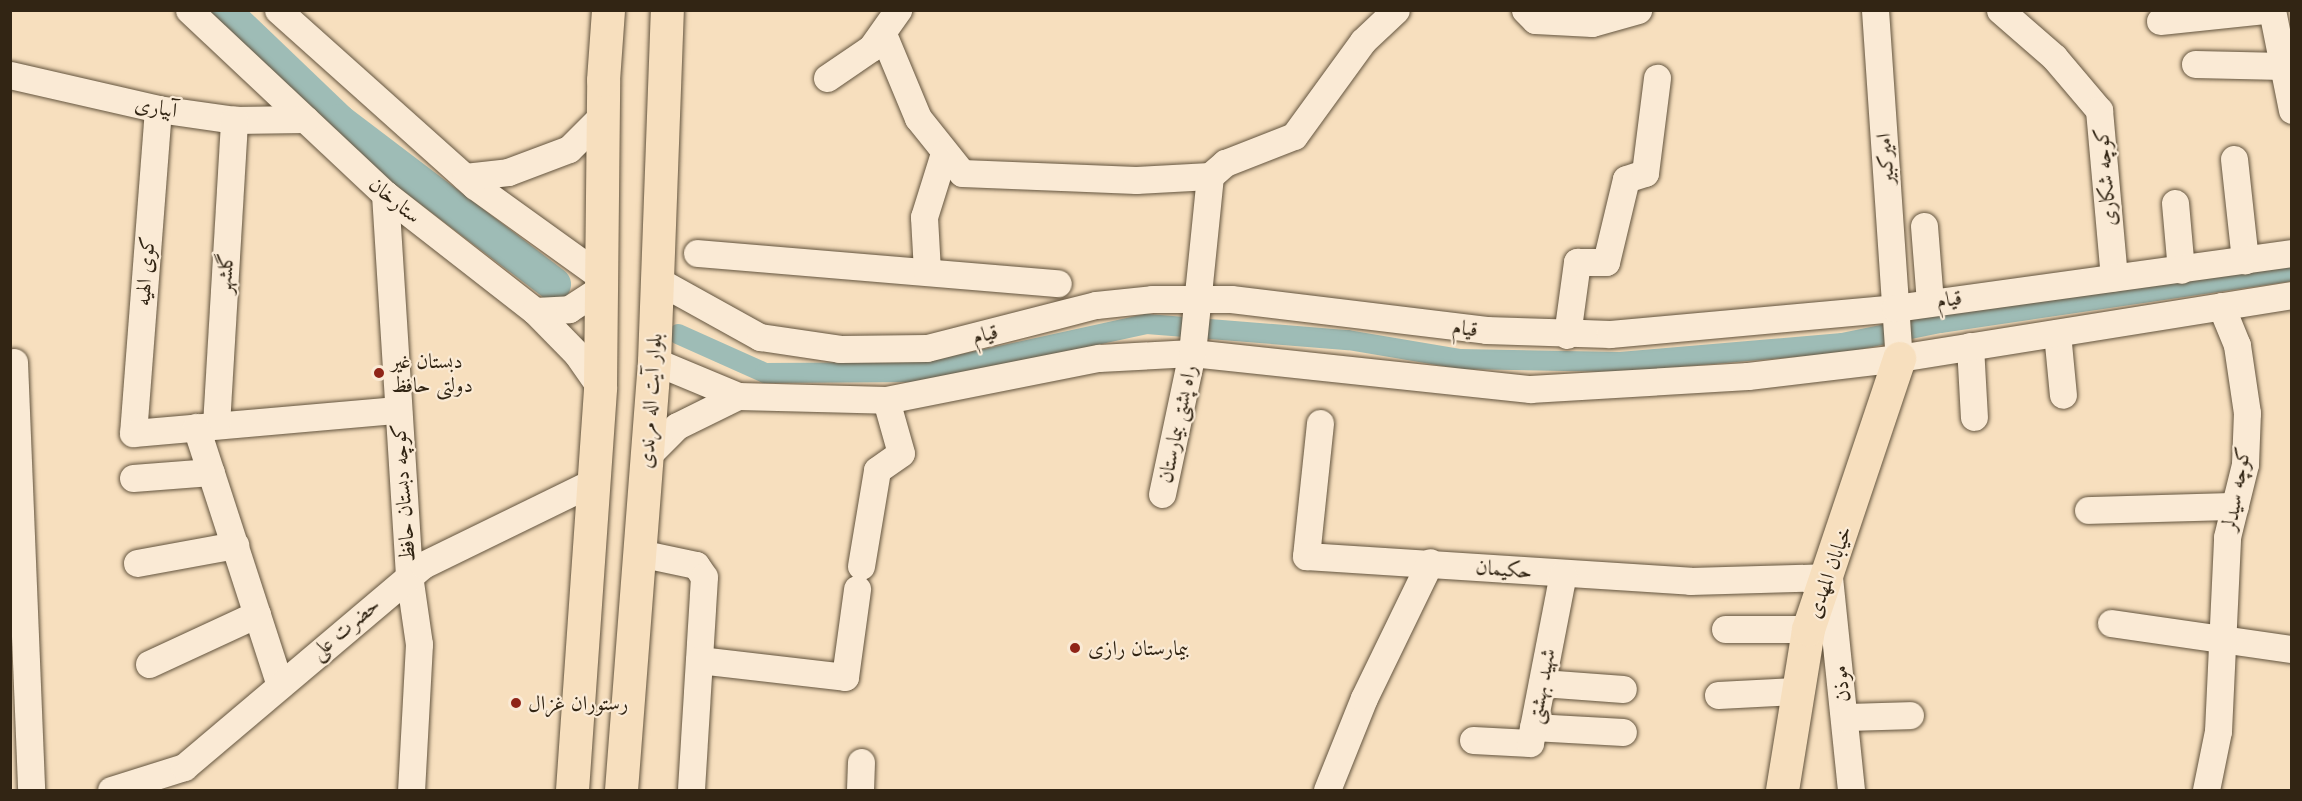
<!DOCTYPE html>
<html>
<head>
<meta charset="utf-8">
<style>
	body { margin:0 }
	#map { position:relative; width:2302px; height:801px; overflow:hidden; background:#f7dfbe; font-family:"Libre Caslon Text",Amiri,serif }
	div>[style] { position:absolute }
	.canal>* { height:20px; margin:-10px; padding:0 10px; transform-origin:10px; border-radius:10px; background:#9ebcb6 }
	.river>* { height:34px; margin:-17px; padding:0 17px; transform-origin:17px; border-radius:17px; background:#9ebcb6 }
	.roads { filter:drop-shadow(0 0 2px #63543e) drop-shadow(0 0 2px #63543e) }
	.minor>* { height:27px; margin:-13.5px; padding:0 13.5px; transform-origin:13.5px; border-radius:13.5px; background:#faead5 }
	.major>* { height:33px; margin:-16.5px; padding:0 16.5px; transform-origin:16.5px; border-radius:16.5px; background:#f7dfbe }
	.dots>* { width:16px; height:16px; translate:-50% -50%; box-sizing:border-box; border:3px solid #faead5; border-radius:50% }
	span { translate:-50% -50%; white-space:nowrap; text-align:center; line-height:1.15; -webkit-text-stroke:4.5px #faead5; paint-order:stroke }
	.street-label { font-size:21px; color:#322514 }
	.poi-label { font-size:21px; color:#322514 }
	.left { translate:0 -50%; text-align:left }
	.frame { position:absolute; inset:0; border:12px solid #322514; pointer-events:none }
</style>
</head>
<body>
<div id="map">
	<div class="canal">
		<i style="left:678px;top:334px;width:95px;rotate:24.1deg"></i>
		<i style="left:765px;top:373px;width:161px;rotate:-0.4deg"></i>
		<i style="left:926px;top:372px;width:226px;rotate:-12.3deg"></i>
		<i style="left:1147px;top:324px;width:202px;rotate:4.6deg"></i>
		<i style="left:1348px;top:340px;width:114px;rotate:9.6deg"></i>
		<i style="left:1460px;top:359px;width:160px;rotate:1.1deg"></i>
		<i style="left:1620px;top:362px;width:223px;rotate:-4.9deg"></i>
		<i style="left:1842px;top:343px;width:100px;rotate:-11.5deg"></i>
		<i style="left:1940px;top:323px;width:356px;rotate:-8.4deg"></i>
	</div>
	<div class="river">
		<i style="left:223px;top:10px;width:161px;rotate:43.7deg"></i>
		<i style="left:339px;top:121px;width:270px;rotate:37.2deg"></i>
	</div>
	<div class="roads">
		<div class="minor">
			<i style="left:189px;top:10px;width:269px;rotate:43.2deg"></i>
			<i style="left:385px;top:194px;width:190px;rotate:38deg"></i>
			<i style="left:535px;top:311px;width:60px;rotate:45.7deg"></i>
			<i style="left:577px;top:354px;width:40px;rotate:55.1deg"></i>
			<i style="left:278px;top:10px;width:264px;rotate:41.8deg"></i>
			<i style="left:475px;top:186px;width:158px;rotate:35.7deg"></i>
			<i style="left:1525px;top:10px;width:14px;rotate:45deg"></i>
			<i style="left:1535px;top:20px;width:57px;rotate:3deg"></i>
			<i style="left:1592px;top:23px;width:48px;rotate:-15.8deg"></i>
			<i style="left:1875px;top:10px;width:349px;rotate:86.1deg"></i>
			<i style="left:2000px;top:10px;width:72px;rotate:41deg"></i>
			<i style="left:2054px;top:57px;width:70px;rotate:49.7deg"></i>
			<i style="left:2099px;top:110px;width:168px;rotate:84.9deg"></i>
			<i style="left:2272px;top:10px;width:102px;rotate:78.7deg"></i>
			<i style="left:2160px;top:21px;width:105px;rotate:-6deg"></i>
			<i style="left:883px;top:34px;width:91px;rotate:67.4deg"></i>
			<i style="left:918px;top:118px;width:70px;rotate:51.3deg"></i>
			<i style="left:962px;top:173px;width:174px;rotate:2.3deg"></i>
			<i style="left:1136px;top:180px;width:74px;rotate:-3.1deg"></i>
			<i style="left:1210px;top:176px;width:20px;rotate:-41deg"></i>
			<i style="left:1225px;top:163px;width:74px;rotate:-21.4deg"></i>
			<i style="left:1294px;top:136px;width:117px;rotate:-54deg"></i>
			<i style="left:1363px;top:41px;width:45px;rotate:-43.2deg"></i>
			<i style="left:2195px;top:64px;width:88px;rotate:1.3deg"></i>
			<i style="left:10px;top:75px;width:152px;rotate:12.9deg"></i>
			<i style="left:158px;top:109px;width:77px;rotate:8.2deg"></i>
			<i style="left:234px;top:120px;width:71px;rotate:-0.8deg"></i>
			<i style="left:827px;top:78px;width:53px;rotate:-34.3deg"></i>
			<i style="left:871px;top:48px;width:47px;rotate:-54.6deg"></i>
			<i style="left:158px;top:109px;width:325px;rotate:94.4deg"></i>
			<i style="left:133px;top:433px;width:266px;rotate:-5deg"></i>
			<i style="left:2234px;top:159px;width:102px;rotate:83.8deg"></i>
			<i style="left:465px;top:177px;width:43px;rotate:-6.6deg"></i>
			<i style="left:508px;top:172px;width:65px;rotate:-20.7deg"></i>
			<i style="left:569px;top:149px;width:47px;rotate:-45deg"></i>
			<i style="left:385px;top:194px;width:382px;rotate:86.4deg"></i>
			<i style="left:409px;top:575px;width:70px;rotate:81.8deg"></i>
			<i style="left:419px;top:644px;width:146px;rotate:93.1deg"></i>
			<i style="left:2175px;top:203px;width:67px;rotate:84.9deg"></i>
			<i style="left:1924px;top:226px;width:76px;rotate:85.5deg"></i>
			<i style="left:697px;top:253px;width:362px;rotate:4.8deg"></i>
			<i style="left:927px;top:271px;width:54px;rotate:-93.2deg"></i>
			<i style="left:924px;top:217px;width:67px;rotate:-72.6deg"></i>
			<i style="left:657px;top:280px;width:118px;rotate:29deg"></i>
			<i style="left:760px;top:337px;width:81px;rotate:8.5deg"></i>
			<i style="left:840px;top:349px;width:87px;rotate:-0.7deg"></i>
			<i style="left:927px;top:348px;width:174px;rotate:-14.3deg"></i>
			<i style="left:1096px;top:305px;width:56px;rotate:-6.1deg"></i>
			<i style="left:1152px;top:299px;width:79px"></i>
			<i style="left:1231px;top:299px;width:257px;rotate:6.9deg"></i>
			<i style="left:1486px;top:330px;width:124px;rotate:1.8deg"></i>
			<i style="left:1610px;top:334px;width:286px;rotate:-5.2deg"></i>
			<i style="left:1895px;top:308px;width:401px;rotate:-7.9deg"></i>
			<i style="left:535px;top:311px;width:34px;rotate:-3deg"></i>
			<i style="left:569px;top:309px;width:40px;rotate:-32.9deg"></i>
			<i style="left:2057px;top:333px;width:62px;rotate:84.5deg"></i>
			<i style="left:1567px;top:335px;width:74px;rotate:-82.2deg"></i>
			<i style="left:1577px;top:262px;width:29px"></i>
			<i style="left:1606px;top:262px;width:85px;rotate:-76.5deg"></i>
			<i style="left:1626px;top:179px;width:20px;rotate:-18deg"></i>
			<i style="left:1645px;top:173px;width:96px;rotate:-82.8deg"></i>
			<i style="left:1970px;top:346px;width:71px;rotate:86.8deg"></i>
			<i style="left:654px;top:361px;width:91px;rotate:22.6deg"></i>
			<i style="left:738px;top:396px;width:148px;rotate:1.5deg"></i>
			<i style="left:886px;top:400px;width:217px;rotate:-11.2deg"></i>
			<i style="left:1099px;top:358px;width:93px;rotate:-3.1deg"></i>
			<i style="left:1192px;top:353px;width:340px;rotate:6.1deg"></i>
			<i style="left:1530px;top:389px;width:218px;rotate:-3.4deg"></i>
			<i style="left:1748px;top:376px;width:152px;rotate:-6.8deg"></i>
			<i style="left:1899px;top:358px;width:398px;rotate:-9.1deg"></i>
			<i style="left:14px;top:362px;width:428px;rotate:87.7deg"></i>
			<i style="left:1320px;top:423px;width:134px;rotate:96deg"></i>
			<i style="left:1306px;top:556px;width:385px;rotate:3.7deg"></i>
			<i style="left:1690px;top:581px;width:139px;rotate:-1.6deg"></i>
			<i style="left:1829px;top:577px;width:214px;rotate:84.1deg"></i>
			<i style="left:216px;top:425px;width:306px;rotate:-86.6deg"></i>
			<i style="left:196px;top:427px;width:269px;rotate:72deg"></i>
			<i style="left:647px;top:456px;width:42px;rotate:-45deg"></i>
			<i style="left:677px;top:426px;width:68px;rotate:-26.2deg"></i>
			<i style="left:133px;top:478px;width:78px;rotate:-4.4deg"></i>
			<i style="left:1162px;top:494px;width:144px;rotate:-78deg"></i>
			<i style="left:1192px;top:353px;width:178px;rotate:-84.2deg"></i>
			<i style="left:2088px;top:510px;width:147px;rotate:-1.6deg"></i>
			<i style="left:639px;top:553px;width:58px;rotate:11.9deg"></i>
			<i style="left:696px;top:565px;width:14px;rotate:56deg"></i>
			<i style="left:704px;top:577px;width:213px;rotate:93.5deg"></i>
			<i style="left:137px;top:563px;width:100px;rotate:-10.4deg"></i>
			<i style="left:861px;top:566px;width:97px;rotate:-80.5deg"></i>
			<i style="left:877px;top:470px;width:29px;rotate:-35deg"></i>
			<i style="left:901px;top:453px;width:55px;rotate:-105.8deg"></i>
			<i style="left:2111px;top:623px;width:183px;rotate:8.2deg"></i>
			<i style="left:1725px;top:629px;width:83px"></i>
			<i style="left:699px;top:660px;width:147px;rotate:6.6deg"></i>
			<i style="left:845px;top:677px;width:89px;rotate:-82.2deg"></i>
			<i style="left:149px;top:664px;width:119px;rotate:-24.8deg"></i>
			<i style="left:1542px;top:683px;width:81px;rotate:4.2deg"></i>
			<i style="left:1718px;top:695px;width:77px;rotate:-3deg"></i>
			<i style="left:1844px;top:717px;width:66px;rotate:-1.7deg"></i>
			<i style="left:1533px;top:727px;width:90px;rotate:3.2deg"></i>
			<i style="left:1473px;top:740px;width:57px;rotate:3deg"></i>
			<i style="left:1530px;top:743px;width:172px;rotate:-79deg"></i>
			<i style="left:111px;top:790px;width:77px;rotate:-17.5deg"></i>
			<i style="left:184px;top:767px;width:313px;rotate:-40.2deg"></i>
			<i style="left:423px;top:565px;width:189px;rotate:-26deg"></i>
			<i style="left:860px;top:790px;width:28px;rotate:-88deg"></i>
			<i style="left:1327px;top:790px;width:99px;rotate:-68.1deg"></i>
			<i style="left:1364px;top:698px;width:151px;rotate:-64.1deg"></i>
			<i style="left:2206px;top:790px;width:60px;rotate:-78.5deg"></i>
			<i style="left:2218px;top:731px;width:194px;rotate:-87.3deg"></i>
			<i style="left:2227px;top:537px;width:75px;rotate:-76.1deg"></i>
			<i style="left:2245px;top:464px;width:51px;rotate:-87.8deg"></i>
			<i style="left:2247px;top:413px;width:69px;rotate:-98.4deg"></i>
			<i style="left:2237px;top:345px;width:42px;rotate:-112.3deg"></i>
		</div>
		<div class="major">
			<i style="left:572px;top:790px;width:404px;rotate:-86deg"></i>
			<i style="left:600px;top:387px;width:307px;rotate:-89.4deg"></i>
			<i style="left:603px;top:80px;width:70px;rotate:-85.9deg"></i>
			<i style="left:621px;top:790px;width:430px;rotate:-85.6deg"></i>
			<i style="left:654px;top:361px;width:351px;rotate:-87.9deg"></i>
			<i style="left:1782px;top:790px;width:163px;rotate:-80.8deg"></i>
			<i style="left:1808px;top:629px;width:286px;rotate:-71.4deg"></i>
		</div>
	</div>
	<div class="dots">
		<i style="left:379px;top:373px;background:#8f2418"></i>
		<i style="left:1075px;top:648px;background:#8f2418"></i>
		<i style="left:516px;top:703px;background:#8f2418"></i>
	</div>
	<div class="street-label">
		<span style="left:156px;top:107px;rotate:10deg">آبیاری</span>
		<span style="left:1885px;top:159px;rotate:-94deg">امیرکبیر</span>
		<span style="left:2105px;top:177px;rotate:-95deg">کوچه شکاری</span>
		<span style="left:395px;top:200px;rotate:39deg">ستارخان</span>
		<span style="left:145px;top:271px;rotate:-86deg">کوی الهیه</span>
		<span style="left:225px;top:273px;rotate:-87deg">گلشهر</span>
		<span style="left:1949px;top:299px;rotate:-9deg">قیام</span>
		<span style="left:1465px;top:328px;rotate:7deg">قیام</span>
		<span style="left:985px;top:334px;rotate:-14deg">قیام</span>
		<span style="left:650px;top:401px;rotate:-86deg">بلوار آیت اله مرندی</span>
		<span style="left:1177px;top:424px;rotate:-78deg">راه پشتی بیمارستان</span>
		<span style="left:2236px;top:489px;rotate:-80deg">کوچه سیدلر</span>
		<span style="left:403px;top:493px;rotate:-94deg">کوچه دبستان حافظ</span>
		<span style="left:1504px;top:569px;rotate:5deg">حکیمان</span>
		<span style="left:1829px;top:572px;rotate:-70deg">خیابان المهدی</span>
		<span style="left:345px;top:628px;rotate:-40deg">حضرت علی</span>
		<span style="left:1841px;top:684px;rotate:-96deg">موذن</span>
		<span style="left:1541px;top:686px;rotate:-79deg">شهید بهشتی</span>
	</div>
	<div class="poi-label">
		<span class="left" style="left:391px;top:373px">دبستان غیر<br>دولتی حافظ</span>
		<span class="left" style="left:1088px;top:648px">بیمارستان رازی</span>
		<span class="left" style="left:528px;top:703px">رستوران غزال</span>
	</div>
	<div class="frame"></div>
</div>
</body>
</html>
